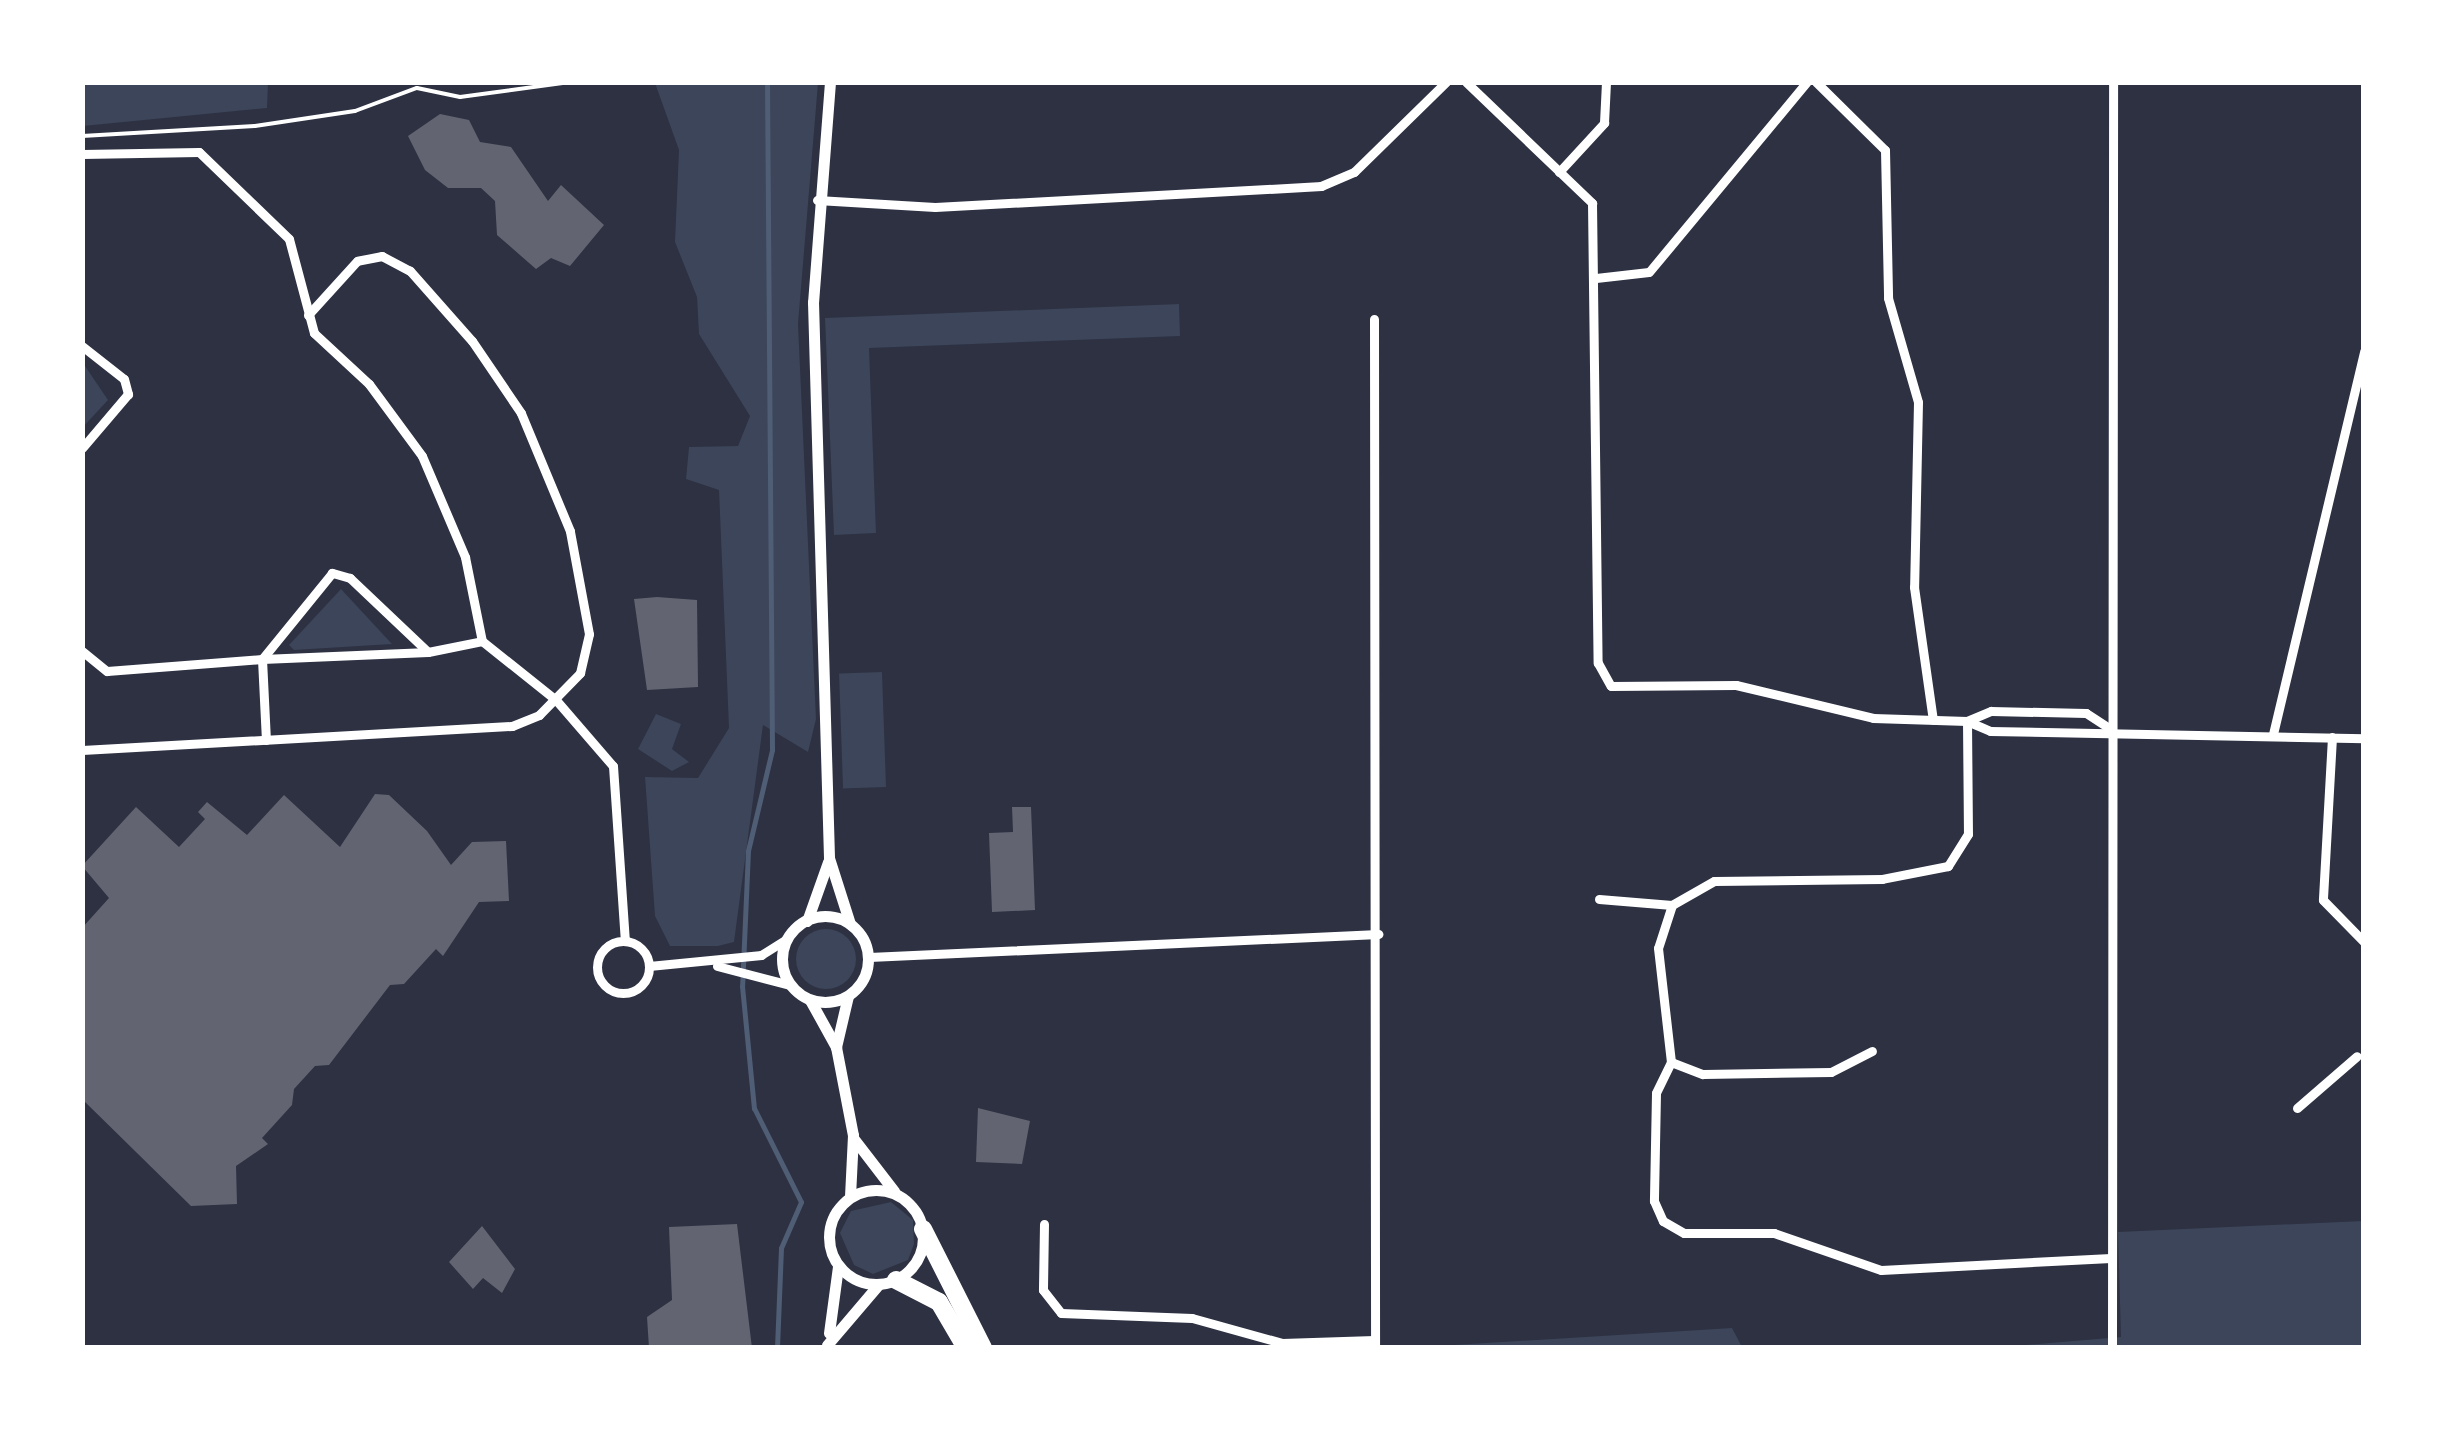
<!DOCTYPE html>
<html>
<head>
<meta charset="utf-8">
<style>
	body { margin:0 }
	#map { position:relative; width:2446px; height:1430px; overflow:hidden; background:#2d3142; font-family:"DejaVu Sans",sans-serif }
	div>[style] { position:absolute }
	.green>* { inset:0; background:#3c4559; transform-origin:0 0 }
	.round { border-radius:50% }
	.stream>* { height:5px; margin:-2.5px; padding:0 2.5px; transform-origin:2.5px; border-radius:2.5px; background:#4f5d75 }
	.building>* { inset:0; background:#626471 }
	.path>* { height:4px; margin:-2px; padding:0 2px; transform-origin:2px; border-radius:2px; background:#fff }
	.minor>* { height:9px; margin:-4.5px; padding:0 4.5px; transform-origin:4.5px; border-radius:4.5px; background:#fff }
	.minor>.ring { margin:-4.5px; padding:0; box-sizing:content-box; background:none; border:9px solid #fff; border-radius:50% }
	.tertiary>* { height:11px; margin:-5.5px; padding:0 5.5px; transform-origin:5.5px; border-radius:5.5px; background:#fff }
	.tertiary>.ring { margin:-5.5px; padding:0; box-sizing:content-box; background:none; border:11px solid #fff; border-radius:50% }
	.motorway>* { height:18px; margin:-9px; padding:0 9px; transform-origin:9px; border-radius:9px; background:#fff }
	span { translate:-50% -50%; white-space:nowrap; text-align:center; line-height:1.15; -webkit-text-stroke:10px #fff; paint-order:stroke }
	.frame { position:absolute; inset:0; border:85px solid #fff; pointer-events:none }
</style>
</head>
<body>
<div id="map">
	<div class="green">
		<i style="clip-path:polygon(83px 82px,268px 83px,267px 108px,83px 126px)"></i>
		<i style="clip-path:polygon(655px 83px,818px 83px,798px 324px,816px 719px,808px 752px,763px 725px,734px 942px,718px 946px,670px 946px,655px 916px,645px 777px,698px 778px,729px 728px,719px 490px,686px 479px,689px 447px,738px 446px,750px 416px,699px 334px,697px 297px,675px 242px,679px 150px)"></i>
		<i style="clip-path:polygon(1179px 304px,1180px 336px,869px 348px,876px 533px,834px 535px,825px 318px)"></i>
		<i style="clip-path:polygon(83px 363px,108px 400px,83px 427px,82px 427px)"></i>
		<i style="clip-path:polygon(341px 589px,392px 644px,294px 650px,289px 645px)"></i>
		<i style="left:882px;top:672px;width:115px;height:43px;rotate:88deg"></i>
		<i style="clip-path:polygon(656px 714px,681px 724px,672px 749px,689px 762px,672px 771px,638px 749px)"></i>
		<i class="round" style="left:796px;top:929px;width:60px;height:60px"></i>
		<i style="clip-path:polygon(891px 1202px,913px 1220px,914px 1244px,908px 1260px,873px 1274px,854px 1265px,840px 1233px,851px 1211px)"></i>
		<i style="clip-path:polygon(2363px 1221px,2363px 1347px,1989px 1348px,2121px 1337px,2118px 1232px)"></i>
		<i style="clip-path:polygon(1732px 1328px,1742px 1347px,1421px 1347px)"></i>
	</div>
	<div class="stream">
		<i style="left:767px;top:82px;width:668px;rotate:89.57deg"></i>
		<i style="left:772px;top:750px;width:104px;rotate:103.4deg"></i>
		<i style="left:748px;top:851px;width:135px;rotate:92.5deg"></i>
		<i style="left:742px;top:986px;width:123px;rotate:84.4deg"></i>
		<i style="left:754px;top:1108px;width:105px;rotate:63.4deg"></i>
		<i style="left:801px;top:1202px;width:50px;rotate:113.5deg"></i>
		<i style="left:781px;top:1248px;width:100px;rotate:92.3deg"></i>
	</div>
	<div class="building">
		<i style="clip-path:polygon(440px 114px,469px 120px,480px 142px,511px 147px,548px 201px,561px 185px,604px 225px,570px 266px,551px 258px,536px 269px,497px 235px,495px 201px,481px 188px,448px 188px,425px 170px,408px 136px)"></i>
		<i style="clip-path:polygon(657px 597px,697px 600px,698px 687px,647px 690px,634px 599px)"></i>
		<i style="clip-path:polygon(375px 794px,389px 795px,427px 831px,451px 865px,472px 842px,506px 841px,509px 901px,479px 902px,443px 956px,436px 949px,404px 984px,390px 985px,329px 1065px,315px 1066px,294px 1089px,292px 1105px,262px 1138px,268px 1144px,236px 1166px,237px 1204px,191px 1206px,82px 1099px,82px 928px,109px 898px,82px 866px,136px 807px,179px 847px,205px 819px,198px 812px,207px 802px,247px 835px,284px 795px,340px 847px)"></i>
		<i style="clip-path:polygon(1012px 807px,1031px 807px,1035px 910px,992px 912px,989px 833px,1013px 832px)"></i>
		<i style="clip-path:polygon(978px 1108px,1030px 1121px,1022px 1164px,976px 1162px)"></i>
		<i style="clip-path:polygon(737px 1224px,752px 1348px,649px 1348px,647px 1317px,672px 1300px,669px 1227px)"></i>
		<i style="clip-path:polygon(482px 1226px,515px 1269px,502px 1293px,483px 1278px,473px 1289px,449px 1262px)"></i>
	</div>
	<div class="path">
		<i style="left:82px;top:136px;width:173px;rotate:-3.3deg"></i>
		<i style="left:255px;top:126px;width:101px;rotate:-8.5deg"></i>
		<i style="left:355px;top:111px;width:66px;rotate:-20.4deg"></i>
		<i style="left:417px;top:88px;width:44px;rotate:11.8deg"></i>
		<i style="left:460px;top:97px;width:111px;rotate:-7.8deg"></i>
	</div>
	<div class="minor">
		<i style="left:1466px;top:82px;width:175px;rotate:43.8deg"></i>
		<i style="left:1592px;top:203px;width:460px;rotate:89.3deg"></i>
		<i style="left:1598px;top:663px;width:26px;rotate:61deg"></i>
		<i style="left:1611px;top:686px;width:125px;rotate:-0.5deg"></i>
		<i style="left:1736px;top:685px;width:141px;rotate:13.5deg"></i>
		<i style="left:1873px;top:718px;width:94px;rotate:1.8deg"></i>
		<i style="left:1967px;top:721px;width:25px;rotate:23deg"></i>
		<i style="left:1990px;top:731px;width:374px;rotate:1.1deg"></i>
		<i style="left:1816px;top:82px;width:97px;rotate:44.6deg"></i>
		<i style="left:1885px;top:150px;width:148px;rotate:88.8deg"></i>
		<i style="left:1888px;top:298px;width:108px;rotate:73.9deg"></i>
		<i style="left:1918px;top:402px;width:185px;rotate:91.2deg"></i>
		<i style="left:1914px;top:587px;width:134px;rotate:81.9deg"></i>
		<i style="left:82px;top:154px;width:117px;rotate:-1deg"></i>
		<i style="left:199px;top:152px;width:125px;rotate:44deg"></i>
		<i style="left:289px;top:239px;width:97px;rotate:75.1deg"></i>
		<i style="left:314px;top:333px;width:75px;rotate:42.8deg"></i>
		<i style="left:369px;top:384px;width:89px;rotate:53.6deg"></i>
		<i style="left:422px;top:456px;width:110px;rotate:66.9deg"></i>
		<i style="left:465px;top:557px;width:86px;rotate:78.6deg"></i>
		<i style="left:482px;top:641px;width:95px;rotate:38.6deg"></i>
		<i style="left:556px;top:700px;width:87px;rotate:49.2deg"></i>
		<i style="left:613px;top:766px;width:175px;rotate:86.1deg"></i>
		<i style="left:1559px;top:172px;width:67px;rotate:-47.4deg"></i>
		<i style="left:1604px;top:123px;width:41px;rotate:-87.2deg"></i>
		<i style="left:817px;top:200px;width:118px;rotate:3.4deg"></i>
		<i style="left:935px;top:207px;width:387px;rotate:-3.1deg"></i>
		<i style="left:1321px;top:186px;width:36px;rotate:-23deg"></i>
		<i style="left:1354px;top:172px;width:129px;rotate:-44.4deg"></i>
		<i style="left:1596px;top:278px;width:53px;rotate:-6.5deg"></i>
		<i style="left:1649px;top:272px;width:247px;rotate:-50.3deg"></i>
		<i style="left:1374px;top:319px;width:1029px;rotate:89.94deg"></i>
		<i style="left:82px;top:346px;width:53px;rotate:38.2deg"></i>
		<i style="left:124px;top:379px;width:16px;rotate:75deg"></i>
		<i style="left:128px;top:394px;width:71px;rotate:130.4deg"></i>
		<i style="left:82px;top:651px;width:32px;rotate:39deg"></i>
		<i style="left:107px;top:671px;width:155px;rotate:-4.4deg"></i>
		<i style="left:262px;top:659px;width:166px;rotate:-2.4deg"></i>
		<i style="left:428px;top:652px;width:108px;rotate:-136.5deg"></i>
		<i style="left:350px;top:578px;width:19px;rotate:-164deg"></i>
		<i style="left:332px;top:573px;width:111px;rotate:129.1deg"></i>
		<i style="left:262px;top:659px;width:81px;rotate:87.2deg"></i>
		<i style="left:428px;top:652px;width:55px;rotate:-11.5deg"></i>
		<i style="left:1967px;top:721px;width:113px;rotate:89.5deg"></i>
		<i style="left:1968px;top:834px;width:38px;rotate:122deg"></i>
		<i style="left:1948px;top:866px;width:67px;rotate:168.9deg"></i>
		<i style="left:1882px;top:879px;width:168px;rotate:179.3deg"></i>
		<i style="left:1714px;top:881px;width:48px;rotate:150.3deg"></i>
		<i style="left:1672px;top:905px;width:45px;rotate:108deg"></i>
		<i style="left:1658px;top:948px;width:115px;rotate:83.5deg"></i>
		<i style="left:1671px;top:1062px;width:34px;rotate:116deg"></i>
		<i style="left:1656px;top:1093px;width:108px;rotate:91.1deg"></i>
		<i style="left:1654px;top:1201px;width:22px;rotate:66deg"></i>
		<i style="left:1663px;top:1221px;width:24px;rotate:30deg"></i>
		<i style="left:1684px;top:1233px;width:90px"></i>
		<i style="left:1774px;top:1233px;width:113px;rotate:19.1deg"></i>
		<i style="left:1881px;top:1270px;width:230px;rotate:-3deg"></i>
		<i style="left:1967px;top:721px;width:26px;rotate:-23deg"></i>
		<i style="left:1991px;top:711px;width:95px;rotate:1.2deg"></i>
		<i style="left:2086px;top:713px;width:27px;rotate:33deg"></i>
		<i style="left:2273px;top:734px;width:394px;rotate:-76.6deg"></i>
		<i style="left:2332px;top:737px;width:163px;rotate:93.2deg"></i>
		<i style="left:2323px;top:900px;width:59px;rotate:45.7deg"></i>
		<i style="left:82px;top:750px;width:431px;rotate:-3.2deg"></i>
		<i style="left:512px;top:726px;width:29px;rotate:-22deg"></i>
		<i style="left:539px;top:715px;width:59px;rotate:-45.7deg"></i>
		<i style="left:580px;top:673px;width:40px;rotate:-77deg"></i>
		<i style="left:589px;top:634px;width:105px;rotate:-100.5deg"></i>
		<i style="left:570px;top:531px;width:128px;rotate:-112.6deg"></i>
		<i style="left:521px;top:413px;width:87px;rotate:-124.2deg"></i>
		<i style="left:472px;top:341px;width:94px;rotate:-131.5deg"></i>
		<i style="left:410px;top:271px;width:32px;rotate:-152deg"></i>
		<i style="left:382px;top:256px;width:25px;rotate:169deg"></i>
		<i style="left:357px;top:261px;width:73px;rotate:132.2deg"></i>
		<i style="left:1599px;top:899px;width:73px;rotate:4.7deg"></i>
		<i class="ring" style="left:597px;top:941px;width:43px;height:43px"></i>
		<i style="left:869px;top:957px;width:510px;rotate:-2.59deg"></i>
		<i style="left:649px;top:966px;width:113px;rotate:-5.6deg"></i>
		<i style="left:761px;top:955px;width:32px;rotate:-32deg"></i>
		<i style="left:717px;top:966px;width:75px;rotate:14.6deg"></i>
		<i style="left:1671px;top:1062px;width:34px;rotate:21deg"></i>
		<i style="left:1703px;top:1074px;width:128px;rotate:-0.9deg"></i>
		<i style="left:1831px;top:1072px;width:46px;rotate:-27.1deg"></i>
		<i style="left:2297px;top:1108px;width:79px;rotate:-40.9deg"></i>
		<i style="left:1044px;top:1224px;width:66px;rotate:90.9deg"></i>
		<i style="left:1043px;top:1290px;width:29px;rotate:52deg"></i>
		<i style="left:1061px;top:1313px;width:131px;rotate:2.2deg"></i>
		<i style="left:1192px;top:1318px;width:93px;rotate:15.5deg"></i>
		<i style="left:1282px;top:1343px;width:92px;rotate:-1.9deg"></i>
		<i style="left:2112px;top:1348px;width:1266px;rotate:-89.95deg"></i>
	</div>
	<div class="tertiary">
		<i style="left:830px;top:82px;width:221px;rotate:94.4deg"></i>
		<i style="left:813px;top:302px;width:556px;rotate:88.35deg"></i>
		<i style="left:829px;top:858px;width:69px;rotate:72.3deg"></i>
		<i class="ring" style="left:782px;top:916px;width:75px;height:75px"></i>
		<i style="left:807px;top:921px;width:63px;rotate:-70.4deg"></i>
		<i style="left:810px;top:1000px;width:54px;rotate:61deg"></i>
		<i style="left:836px;top:1047px;width:90px;rotate:79.1deg"></i>
		<i style="left:853px;top:1135px;width:62px;rotate:92.8deg"></i>
		<i style="left:836px;top:1047px;width:52px;rotate:-76.8deg"></i>
		<i style="left:854px;top:1139px;width:66px;rotate:52.4deg"></i>
		<i class="ring" style="left:829px;top:1190px;width:83px;height:83px"></i>
		<i style="left:829px;top:1333px;width:68px;rotate:-82.3deg"></i>
		<i style="left:827px;top:1345px;width:79px;rotate:-49.6deg"></i>
	</div>
	<div class="motorway">
		<i style="left:923px;top:1229px;width:133px;rotate:63.2deg"></i>
		<i style="left:896px;top:1280px;width:48px;rotate:27.1deg"></i>
		<i style="left:939px;top:1302px;width:53px;rotate:59.6deg"></i>
	</div>
	<div class="frame"></div>
</div>
</body>
</html>
